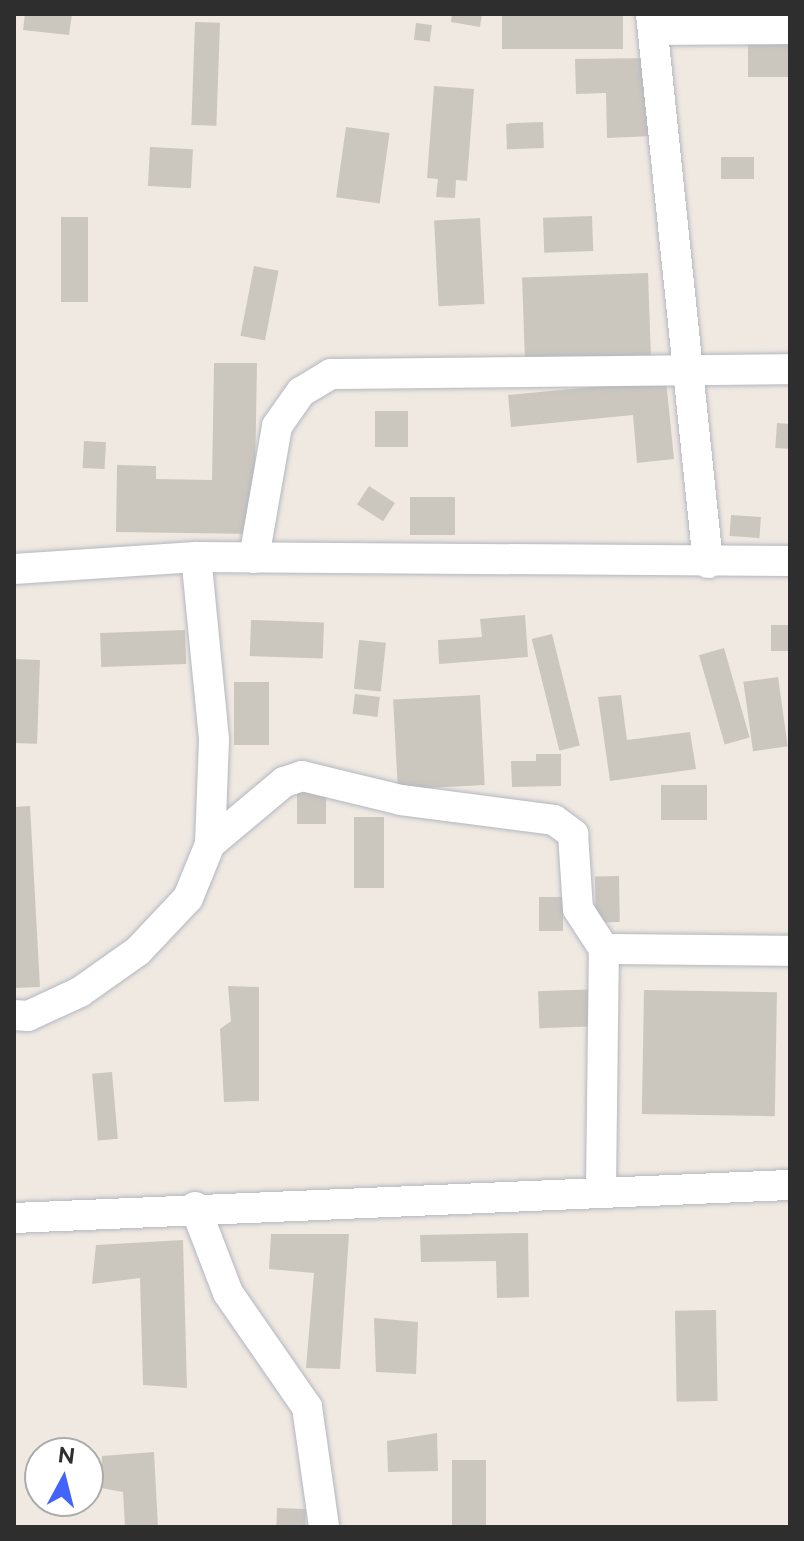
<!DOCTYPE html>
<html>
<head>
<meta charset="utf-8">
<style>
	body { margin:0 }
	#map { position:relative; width:804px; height:1541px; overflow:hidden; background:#efe9e1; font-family:Raleway,sans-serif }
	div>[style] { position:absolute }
	.building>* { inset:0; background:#cbc7bf; transform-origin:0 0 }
	.roads { filter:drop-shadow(0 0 2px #b4b7c1) drop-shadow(0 0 2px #b4b7c1) }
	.minor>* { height:30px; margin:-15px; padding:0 15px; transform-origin:15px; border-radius:15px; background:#fff }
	span { translate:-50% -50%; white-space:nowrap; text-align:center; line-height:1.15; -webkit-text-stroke:8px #fff; paint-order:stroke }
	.frame { position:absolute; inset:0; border:16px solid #2e2e2e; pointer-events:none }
	.north { position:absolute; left:24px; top:1437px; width:80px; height:80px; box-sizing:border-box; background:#fff; border:2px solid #ababab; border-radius:50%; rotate:7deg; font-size:22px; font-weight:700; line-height:32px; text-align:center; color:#2e2e2e }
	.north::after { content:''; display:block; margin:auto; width:28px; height:36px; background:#4264fb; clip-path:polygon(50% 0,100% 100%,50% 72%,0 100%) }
</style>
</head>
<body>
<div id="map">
	<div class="building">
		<i style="clip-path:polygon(25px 14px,72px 14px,69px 35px,23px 30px)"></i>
		<i style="clip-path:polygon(452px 14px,482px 14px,480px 27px,451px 22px)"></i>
		<i style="left:502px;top:14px;width:121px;height:35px"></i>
		<i style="left:195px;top:22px;width:25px;height:103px;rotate:2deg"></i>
		<i style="left:416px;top:23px;width:16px;height:17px;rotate:7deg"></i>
		<i style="left:790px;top:43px;width:34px;height:42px;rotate:90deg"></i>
		<i style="clip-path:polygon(651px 58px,653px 136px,607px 138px,606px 93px,576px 94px,575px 59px)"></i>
		<i style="clip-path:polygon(434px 86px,474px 89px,467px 181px,456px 180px,455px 198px,436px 197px,438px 179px,427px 178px)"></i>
		<i style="left:543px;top:122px;width:26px;height:37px;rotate:88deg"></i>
		<i style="left:346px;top:127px;width:44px;height:71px;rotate:8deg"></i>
		<i style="left:150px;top:147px;width:43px;height:39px;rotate:3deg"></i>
		<i style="left:721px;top:157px;width:33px;height:22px"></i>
		<i style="left:592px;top:216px;width:35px;height:49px;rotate:88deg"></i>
		<i style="left:61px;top:217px;width:27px;height:85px"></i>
		<i style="left:480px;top:218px;width:86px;height:46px;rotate:87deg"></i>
		<i style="left:254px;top:266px;width:25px;height:71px;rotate:11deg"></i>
		<i style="left:648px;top:273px;width:93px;height:126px;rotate:88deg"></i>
		<i style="clip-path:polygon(214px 363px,257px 363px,254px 534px,116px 532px,117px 465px,156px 466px,156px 479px,212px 480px)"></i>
		<i style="clip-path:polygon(666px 380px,674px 459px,637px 463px,633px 415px,511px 427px,508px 395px)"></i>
		<i style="left:375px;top:411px;width:33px;height:36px"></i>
		<i style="left:777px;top:423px;width:13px;height:25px;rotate:4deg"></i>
		<i style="left:84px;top:441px;width:22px;height:27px;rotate:3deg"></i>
		<i style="left:369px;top:486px;width:31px;height:22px;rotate:33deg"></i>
		<i style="left:410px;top:497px;width:45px;height:38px"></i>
		<i style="left:731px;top:515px;width:30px;height:21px;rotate:4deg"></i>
		<i style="clip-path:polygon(525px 615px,528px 657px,439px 664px,438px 640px,482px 637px,480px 619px)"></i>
		<i style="left:251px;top:620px;width:73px;height:36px;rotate:2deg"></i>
		<i style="left:790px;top:625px;width:26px;height:19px;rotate:90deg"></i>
		<i style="left:185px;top:630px;width:34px;height:85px;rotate:88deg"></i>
		<i style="left:552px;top:634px;width:115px;height:21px;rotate:76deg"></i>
		<i style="left:359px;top:640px;width:27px;height:49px;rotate:6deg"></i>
		<i style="left:724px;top:648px;width:93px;height:26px;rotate:74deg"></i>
		<i style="left:14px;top:659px;width:26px;height:84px;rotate:2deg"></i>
		<i style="left:778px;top:677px;width:70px;height:35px;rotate:82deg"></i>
		<i style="left:234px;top:682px;width:35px;height:63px"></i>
		<i style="left:355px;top:694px;width:25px;height:20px;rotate:7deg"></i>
		<i style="left:480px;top:695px;width:90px;height:87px;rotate:87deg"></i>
		<i style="clip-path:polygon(621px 695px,627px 740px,690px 732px,696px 769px,610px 781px,598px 697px)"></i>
		<i style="clip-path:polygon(536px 754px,561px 754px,561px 786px,512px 787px,511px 761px,536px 761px)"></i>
		<i style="left:707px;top:785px;width:35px;height:46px;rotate:90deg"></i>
		<i style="left:297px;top:789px;width:29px;height:35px"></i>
		<i style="clip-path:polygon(30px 806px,40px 987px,14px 988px,14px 807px)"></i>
		<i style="left:354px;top:817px;width:30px;height:71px"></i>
		<i style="left:619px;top:876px;width:46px;height:24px;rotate:89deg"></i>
		<i style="left:539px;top:897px;width:24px;height:34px"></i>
		<i style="clip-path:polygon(228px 986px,259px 987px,259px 1101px,224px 1102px,220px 1029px,231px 1021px)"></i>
		<i style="left:600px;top:989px;width:37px;height:62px;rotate:88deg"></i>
		<i style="left:644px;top:990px;width:133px;height:124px;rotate:1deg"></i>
		<i style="left:112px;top:1072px;width:67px;height:20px;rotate:85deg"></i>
		<i style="clip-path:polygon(528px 1233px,529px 1297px,497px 1298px,496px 1261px,421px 1262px,420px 1235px)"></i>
		<i style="clip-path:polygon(271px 1234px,349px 1234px,340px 1369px,306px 1368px,314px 1273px,269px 1269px)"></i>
		<i style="clip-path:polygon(183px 1240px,187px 1388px,143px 1385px,140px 1278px,92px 1284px,96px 1245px)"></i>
		<i style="left:716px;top:1310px;width:91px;height:41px;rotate:89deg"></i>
		<i style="clip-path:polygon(374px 1318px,418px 1322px,416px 1374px,376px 1372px)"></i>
		<i style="clip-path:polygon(437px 1433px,438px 1471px,388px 1472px,387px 1441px)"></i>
		<i style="clip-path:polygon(154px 1452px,158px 1527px,125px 1527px,123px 1492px,101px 1488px,102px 1456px)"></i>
		<i style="left:452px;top:1460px;width:34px;height:67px"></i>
		<i style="left:277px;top:1508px;width:29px;height:19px;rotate:2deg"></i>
	</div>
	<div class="roads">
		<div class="minor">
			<i style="left:651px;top:14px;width:552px;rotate:84.07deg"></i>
			<i style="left:655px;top:30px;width:135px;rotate:-0.4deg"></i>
			<i style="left:254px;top:558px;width:134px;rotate:-80.1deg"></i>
			<i style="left:277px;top:426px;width:42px;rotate:-54.8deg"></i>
			<i style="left:301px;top:392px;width:35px;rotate:-31deg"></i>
			<i style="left:331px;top:374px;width:459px;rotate:-0.6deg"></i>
			<i style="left:14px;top:569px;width:182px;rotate:-3.8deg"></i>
			<i style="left:196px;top:557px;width:594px;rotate:0.39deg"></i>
			<i style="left:210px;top:844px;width:97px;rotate:-40deg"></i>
			<i style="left:284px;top:782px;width:19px;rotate:-18deg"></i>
			<i style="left:302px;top:776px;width:102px;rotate:13.6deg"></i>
			<i style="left:401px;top:800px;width:154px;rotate:7.4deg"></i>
			<i style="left:554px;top:820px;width:24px;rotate:36deg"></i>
			<i style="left:573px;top:834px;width:75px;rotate:86.2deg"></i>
			<i style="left:578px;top:909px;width:48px;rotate:57deg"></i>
			<i style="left:14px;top:1015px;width:14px;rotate:4deg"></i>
			<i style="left:28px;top:1016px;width:57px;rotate:-24.8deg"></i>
			<i style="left:80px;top:992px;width:71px;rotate:-35.3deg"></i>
			<i style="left:138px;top:951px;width:73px;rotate:-46.7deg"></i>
			<i style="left:188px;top:898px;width:58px;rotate:-67.8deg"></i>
			<i style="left:210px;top:844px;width:105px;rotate:-87.8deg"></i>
			<i style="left:214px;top:739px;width:183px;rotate:-95.6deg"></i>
			<i style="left:601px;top:1188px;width:239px;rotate:-89.3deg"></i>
			<i style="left:604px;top:949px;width:186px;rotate:0.6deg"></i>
			<i style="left:195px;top:1207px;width:92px;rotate:69deg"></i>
			<i style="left:228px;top:1293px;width:139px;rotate:55.3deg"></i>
			<i style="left:307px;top:1407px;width:121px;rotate:81.9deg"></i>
			<i style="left:14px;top:1218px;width:777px;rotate:-2.44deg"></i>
		</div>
	</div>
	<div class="frame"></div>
	<div class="north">N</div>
</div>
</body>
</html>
